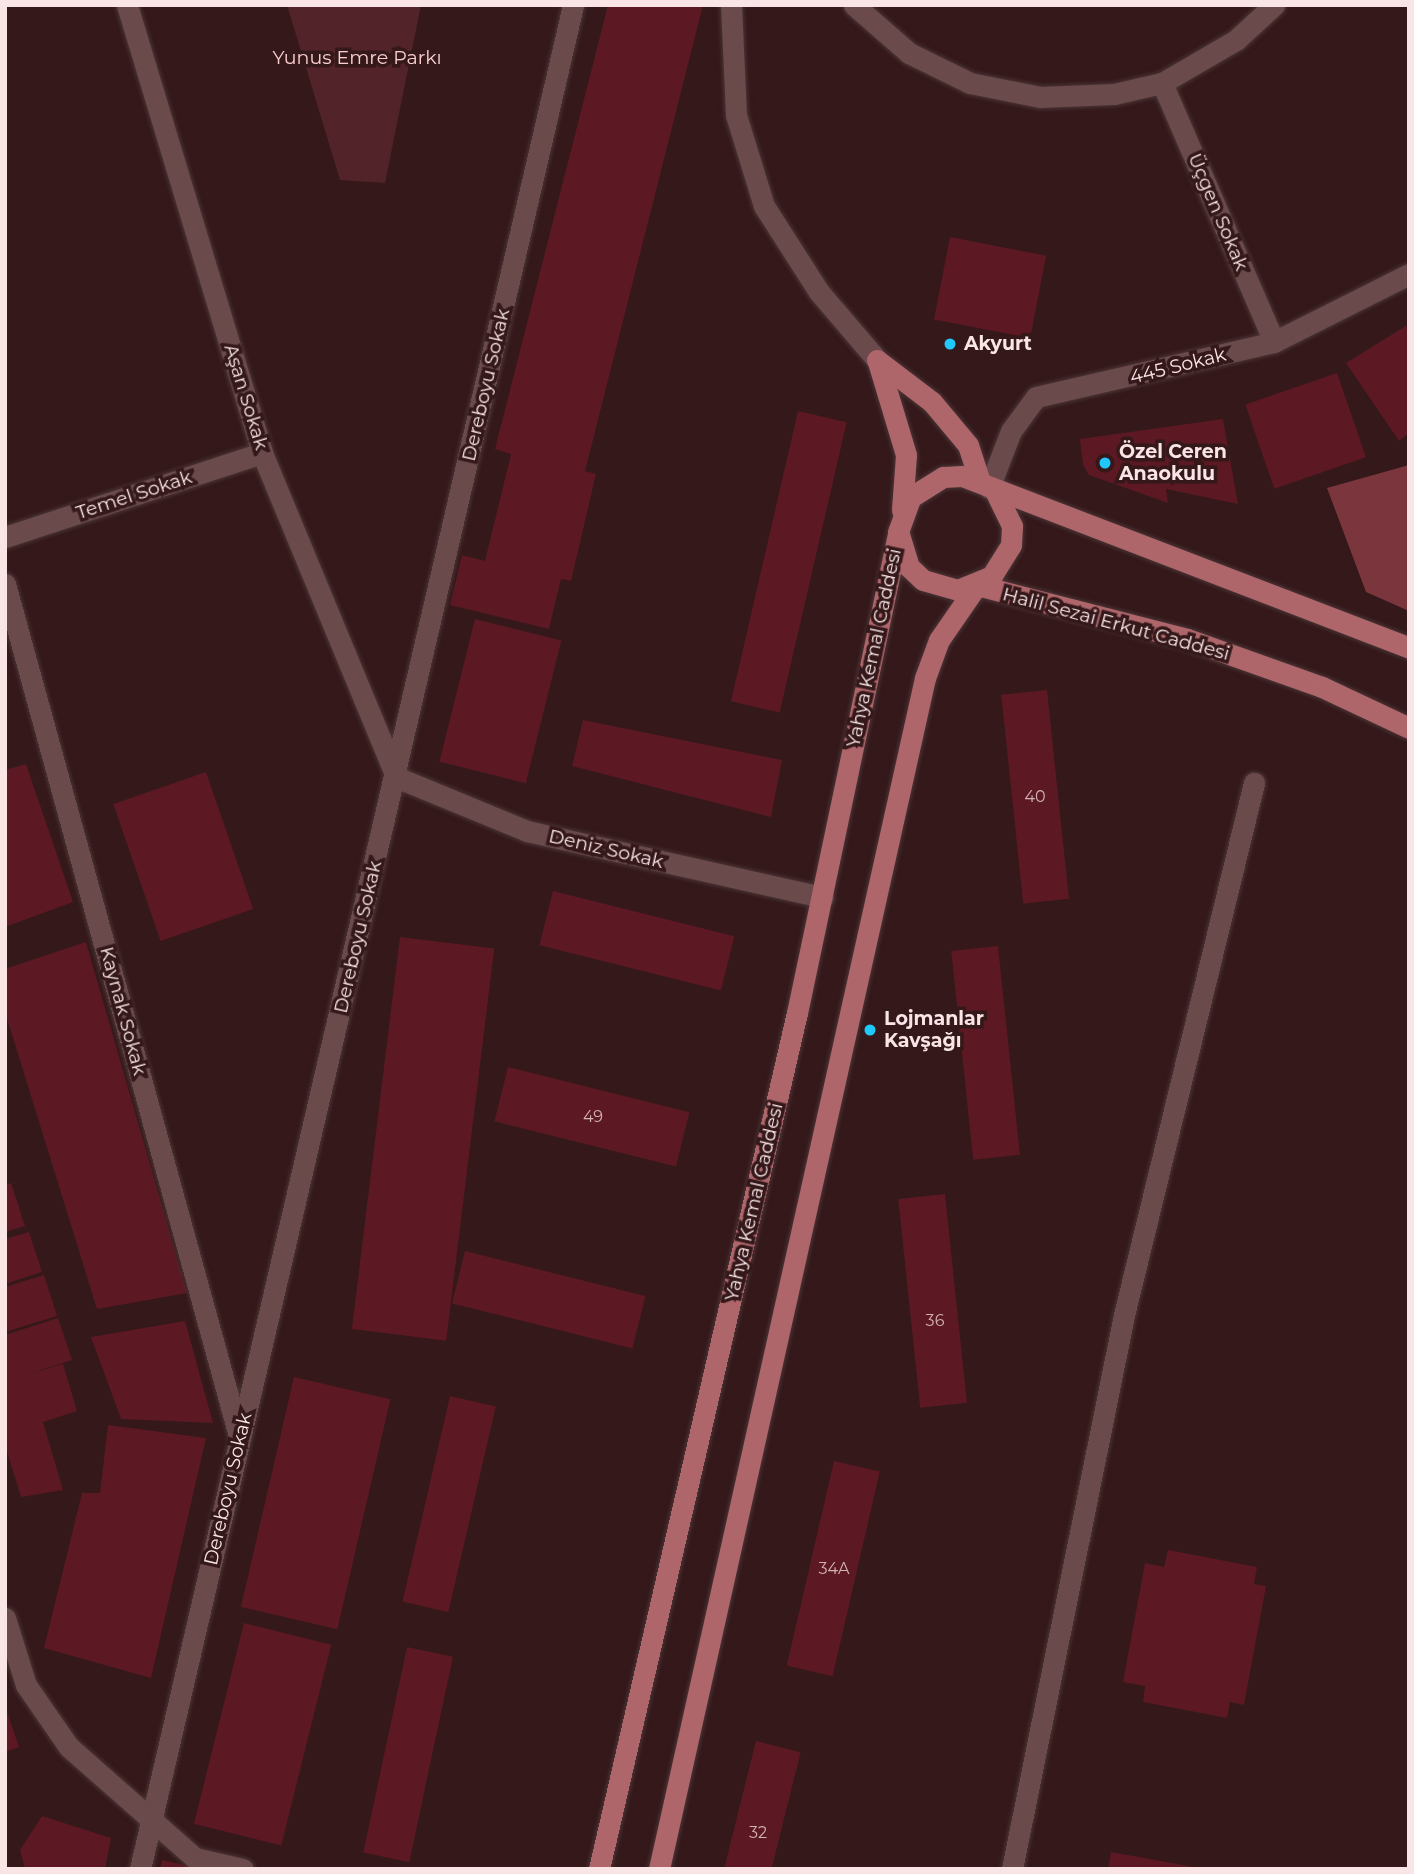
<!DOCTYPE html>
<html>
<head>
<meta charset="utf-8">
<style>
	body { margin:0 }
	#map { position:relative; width:1414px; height:1874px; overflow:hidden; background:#34181a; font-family:Montserrat,sans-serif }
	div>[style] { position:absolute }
	.green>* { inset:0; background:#522328 }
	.forest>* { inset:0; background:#7b363d }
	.building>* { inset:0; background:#5c1923; transform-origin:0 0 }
	.roads { filter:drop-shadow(0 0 2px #4b3536) drop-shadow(0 0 2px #4b3536) }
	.minor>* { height:21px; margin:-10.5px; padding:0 10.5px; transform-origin:10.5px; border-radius:10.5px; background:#6a4a4b }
	.major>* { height:21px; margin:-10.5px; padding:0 10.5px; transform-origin:10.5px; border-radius:10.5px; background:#ae666b }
	.dots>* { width:19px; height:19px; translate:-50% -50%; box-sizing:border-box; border:4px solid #34181a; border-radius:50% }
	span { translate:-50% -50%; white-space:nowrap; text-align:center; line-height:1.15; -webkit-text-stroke:7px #34181a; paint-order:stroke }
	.number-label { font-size:16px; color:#d2b2b5 }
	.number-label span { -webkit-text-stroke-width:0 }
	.park-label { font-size:19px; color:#fbcfd0 }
	.street-label { font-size:19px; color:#f9e5e6 }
	.poi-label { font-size:19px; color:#f9e5e6; font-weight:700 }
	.left { translate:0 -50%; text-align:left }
	.frame { position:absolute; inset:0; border:7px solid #f9e5e6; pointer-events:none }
</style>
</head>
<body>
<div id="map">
	<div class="green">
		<i style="clip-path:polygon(287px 5px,421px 5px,385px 183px,340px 180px)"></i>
	</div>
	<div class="forest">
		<i style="clip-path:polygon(1409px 465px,1409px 611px,1366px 592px,1327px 488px)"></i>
	</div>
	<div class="building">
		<i style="clip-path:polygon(608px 5px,703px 5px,585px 471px,596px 474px,571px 581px,561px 579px,549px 629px,450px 605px,462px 555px,485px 561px,511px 454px,495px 449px)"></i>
		<i style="left:950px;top:237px;width:98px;height:84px;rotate:11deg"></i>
		<i style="clip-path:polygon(1409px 324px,1409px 433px,1399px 441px,1346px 363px)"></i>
		<i style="left:1337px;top:373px;width:89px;height:97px;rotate:71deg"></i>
		<i style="left:798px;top:411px;width:50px;height:298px;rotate:13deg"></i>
		<i style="clip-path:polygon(1223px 419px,1238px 504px,1166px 489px,1168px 503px,1089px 475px,1083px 465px,1080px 439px)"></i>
		<i style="left:475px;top:619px;width:89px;height:147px;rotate:14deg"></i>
		<i style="left:1047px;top:690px;width:210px;height:46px;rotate:84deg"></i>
		<i style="clip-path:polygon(583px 720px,782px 760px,771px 817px,572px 766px)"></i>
		<i style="clip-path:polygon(26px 764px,73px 902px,5px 927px,5px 770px)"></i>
		<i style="left:206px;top:772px;width:145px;height:98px;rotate:71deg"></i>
		<i style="left:553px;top:891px;width:187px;height:56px;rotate:14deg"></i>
		<i style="left:400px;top:937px;width:95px;height:395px;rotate:7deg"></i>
		<i style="clip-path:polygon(86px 942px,187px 1293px,97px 1309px,5px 1012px,5px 969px)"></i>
		<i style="left:998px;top:946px;width:210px;height:47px;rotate:84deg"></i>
		<i style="left:508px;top:1067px;width:187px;height:56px;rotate:14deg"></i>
		<i style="clip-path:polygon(11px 1183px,25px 1226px,5px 1232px,5px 1185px)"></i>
		<i style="left:945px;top:1194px;width:210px;height:47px;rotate:84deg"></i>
		<i style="clip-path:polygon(29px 1232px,42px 1272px,5px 1284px,5px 1239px)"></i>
		<i style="left:465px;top:1251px;width:186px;height:54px;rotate:14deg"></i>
		<i style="clip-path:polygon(44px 1275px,57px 1316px,5px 1332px,5px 1287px)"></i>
		<i style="clip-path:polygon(58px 1318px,72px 1360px,29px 1374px,63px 1364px,77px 1411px,43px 1422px,63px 1490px,21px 1497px,5px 1445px,5px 1335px)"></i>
		<i style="clip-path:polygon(185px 1321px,213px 1423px,121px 1419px,91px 1337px)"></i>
		<i style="left:294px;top:1377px;width:99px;height:236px;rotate:13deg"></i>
		<i style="left:450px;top:1396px;width:47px;height:211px;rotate:13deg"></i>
		<i style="clip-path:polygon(108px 1425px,206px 1438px,151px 1678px,44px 1648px,82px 1493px,100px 1493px)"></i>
		<i style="left:834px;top:1461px;width:47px;height:210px;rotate:13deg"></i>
		<i style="clip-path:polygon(1168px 1550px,1257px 1567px,1254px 1584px,1266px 1586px,1244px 1705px,1230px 1702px,1227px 1718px,1143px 1702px,1145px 1686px,1123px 1682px,1145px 1563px,1164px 1567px)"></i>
		<i style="left:244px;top:1623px;width:90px;height:207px;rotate:14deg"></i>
		<i style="left:407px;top:1647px;width:47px;height:210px;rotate:12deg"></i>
		<i style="clip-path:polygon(5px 1706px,19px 1747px,5px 1752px)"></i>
		<i style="left:756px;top:1741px;width:46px;height:131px;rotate:14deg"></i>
		<i style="clip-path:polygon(42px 1816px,111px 1838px,105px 1869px,25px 1869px,20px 1850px)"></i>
		<i style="clip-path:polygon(1111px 1852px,1194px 1867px,1194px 1869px,1108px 1869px)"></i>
		<i style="clip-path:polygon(162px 1860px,198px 1868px,197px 1869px,160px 1869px)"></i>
	</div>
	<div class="roads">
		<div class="minor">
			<i style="left:127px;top:5px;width:468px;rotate:73.2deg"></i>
			<i style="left:262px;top:453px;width:351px;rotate:67.5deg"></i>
			<i style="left:396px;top:777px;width:142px;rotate:22.4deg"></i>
			<i style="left:527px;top:831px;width:303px;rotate:12.6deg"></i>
			<i style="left:731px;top:5px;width:110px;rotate:87.4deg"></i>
			<i style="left:736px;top:115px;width:95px;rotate:72.9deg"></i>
			<i style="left:764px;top:206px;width:102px;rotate:57.4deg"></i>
			<i style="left:819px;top:292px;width:89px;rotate:49.5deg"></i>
			<i style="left:854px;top:5px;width:73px;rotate:41.1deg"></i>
			<i style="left:909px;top:53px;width:68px;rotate:26.2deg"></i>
			<i style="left:970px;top:83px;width:71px;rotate:11.3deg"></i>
			<i style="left:1040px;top:97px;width:74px;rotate:-2.3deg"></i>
			<i style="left:1114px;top:94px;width:49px;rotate:-12.9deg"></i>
			<i style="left:1162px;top:83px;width:86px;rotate:-30.2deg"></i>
			<i style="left:1236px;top:40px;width:52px;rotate:-42.6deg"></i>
			<i style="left:1162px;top:83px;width:282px;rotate:66.6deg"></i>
			<i style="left:989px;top:488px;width:61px;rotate:-68.9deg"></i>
			<i style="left:1011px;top:431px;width:42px;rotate:-53.7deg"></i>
			<i style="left:1036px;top:397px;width:244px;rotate:-13deg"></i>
			<i style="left:1274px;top:342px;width:151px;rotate:-26.7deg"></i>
			<i style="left:5px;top:537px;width:270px;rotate:-18.1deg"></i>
			<i style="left:5px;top:584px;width:884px;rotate:74.64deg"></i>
			<i style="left:5px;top:1618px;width:70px;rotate:72.6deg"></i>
			<i style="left:26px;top:1685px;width:75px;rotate:55.3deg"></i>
			<i style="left:69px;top:1747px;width:168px;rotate:41.4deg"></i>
			<i style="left:195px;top:1858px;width:49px;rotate:12.9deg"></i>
			<i style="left:140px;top:1869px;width:1914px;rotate:-76.92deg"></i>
			<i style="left:1012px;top:1869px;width:565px;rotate:-78.57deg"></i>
			<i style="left:1124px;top:1315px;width:548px;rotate:-76.27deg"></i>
		</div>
		<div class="major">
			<i style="left:877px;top:360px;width:69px;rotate:37.4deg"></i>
			<i style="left:932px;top:402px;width:56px;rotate:50.1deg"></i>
			<i style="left:968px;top:445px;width:39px;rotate:72deg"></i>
			<i style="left:878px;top:362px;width:97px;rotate:73.2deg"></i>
			<i style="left:906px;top:455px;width:55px;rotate:94.2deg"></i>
			<i style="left:996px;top:493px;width:37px;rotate:64deg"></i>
			<i style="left:1012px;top:526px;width:19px;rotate:93deg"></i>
			<i style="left:1011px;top:545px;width:36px;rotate:122deg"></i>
			<i style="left:992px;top:576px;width:37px;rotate:158deg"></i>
			<i style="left:958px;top:590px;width:36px;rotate:-164deg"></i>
			<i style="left:923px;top:580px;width:19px;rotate:-137deg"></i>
			<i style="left:909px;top:567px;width:37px;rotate:-107deg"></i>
			<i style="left:898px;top:532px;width:37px;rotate:-70deg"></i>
			<i style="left:911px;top:497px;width:38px;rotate:-32deg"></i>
			<i style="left:943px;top:477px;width:19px;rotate:-3deg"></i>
			<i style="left:962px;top:476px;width:479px;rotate:21deg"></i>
			<i style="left:977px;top:585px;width:217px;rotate:14.4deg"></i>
			<i style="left:1187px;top:639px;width:143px;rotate:19.6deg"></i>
			<i style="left:1322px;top:687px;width:96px;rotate:25.2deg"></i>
			<i style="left:599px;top:1869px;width:879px;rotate:-76.98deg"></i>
			<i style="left:797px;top:1013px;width:491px;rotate:-78.1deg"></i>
			<i style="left:659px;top:1869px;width:1220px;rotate:-77.41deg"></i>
			<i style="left:925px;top:678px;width:40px;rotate:-69.8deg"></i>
			<i style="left:939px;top:640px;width:67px;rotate:-55.4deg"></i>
		</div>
	</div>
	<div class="dots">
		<i style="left:950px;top:344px;background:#20c9fd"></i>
		<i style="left:1105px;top:463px;background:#20c9fd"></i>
		<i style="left:870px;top:1030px;background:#20c9fd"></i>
	</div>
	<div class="number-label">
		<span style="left:1035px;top:797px">40</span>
		<span style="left:593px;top:1117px">49</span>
		<span style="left:935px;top:1321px">36</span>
		<span style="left:834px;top:1569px">34A</span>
		<span style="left:758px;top:1833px">32</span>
	</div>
	<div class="park-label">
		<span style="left:357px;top:58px">Yunus Emre Parkı</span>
	</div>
	<div class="street-label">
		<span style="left:1218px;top:212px;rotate:67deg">Üçgen Sokak</span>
		<span style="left:1178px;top:366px;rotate:-14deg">445 Sokak</span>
		<span style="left:486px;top:385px;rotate:-77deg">Dereboyu Sokak</span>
		<span style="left:246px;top:397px;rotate:73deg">Aşan Sokak</span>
		<span style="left:134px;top:495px;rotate:-18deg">Temel Sokak</span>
		<span style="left:1116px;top:624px;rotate:15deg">Halil Sezai Erkut Caddesi</span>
		<span style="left:874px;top:648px;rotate:-78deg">Yahya Kemal Caddesi</span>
		<span style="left:606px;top:849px;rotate:13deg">Deniz Sokak</span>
		<span style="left:358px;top:937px;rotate:-77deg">Dereboyu Sokak</span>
		<span style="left:123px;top:1011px;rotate:75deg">Kaynak Sokak</span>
		<span style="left:754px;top:1202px;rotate:-77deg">Yahya Kemal Caddesi</span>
		<span style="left:228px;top:1489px;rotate:-77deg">Dereboyu Sokak</span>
	</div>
	<div class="poi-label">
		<span class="left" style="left:964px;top:344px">Akyurt</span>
		<span class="left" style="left:1119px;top:463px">Özel Ceren<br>Anaokulu</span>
		<span class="left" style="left:884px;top:1030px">Lojmanlar<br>Kavşağı</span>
	</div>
	<div class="frame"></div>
</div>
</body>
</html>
